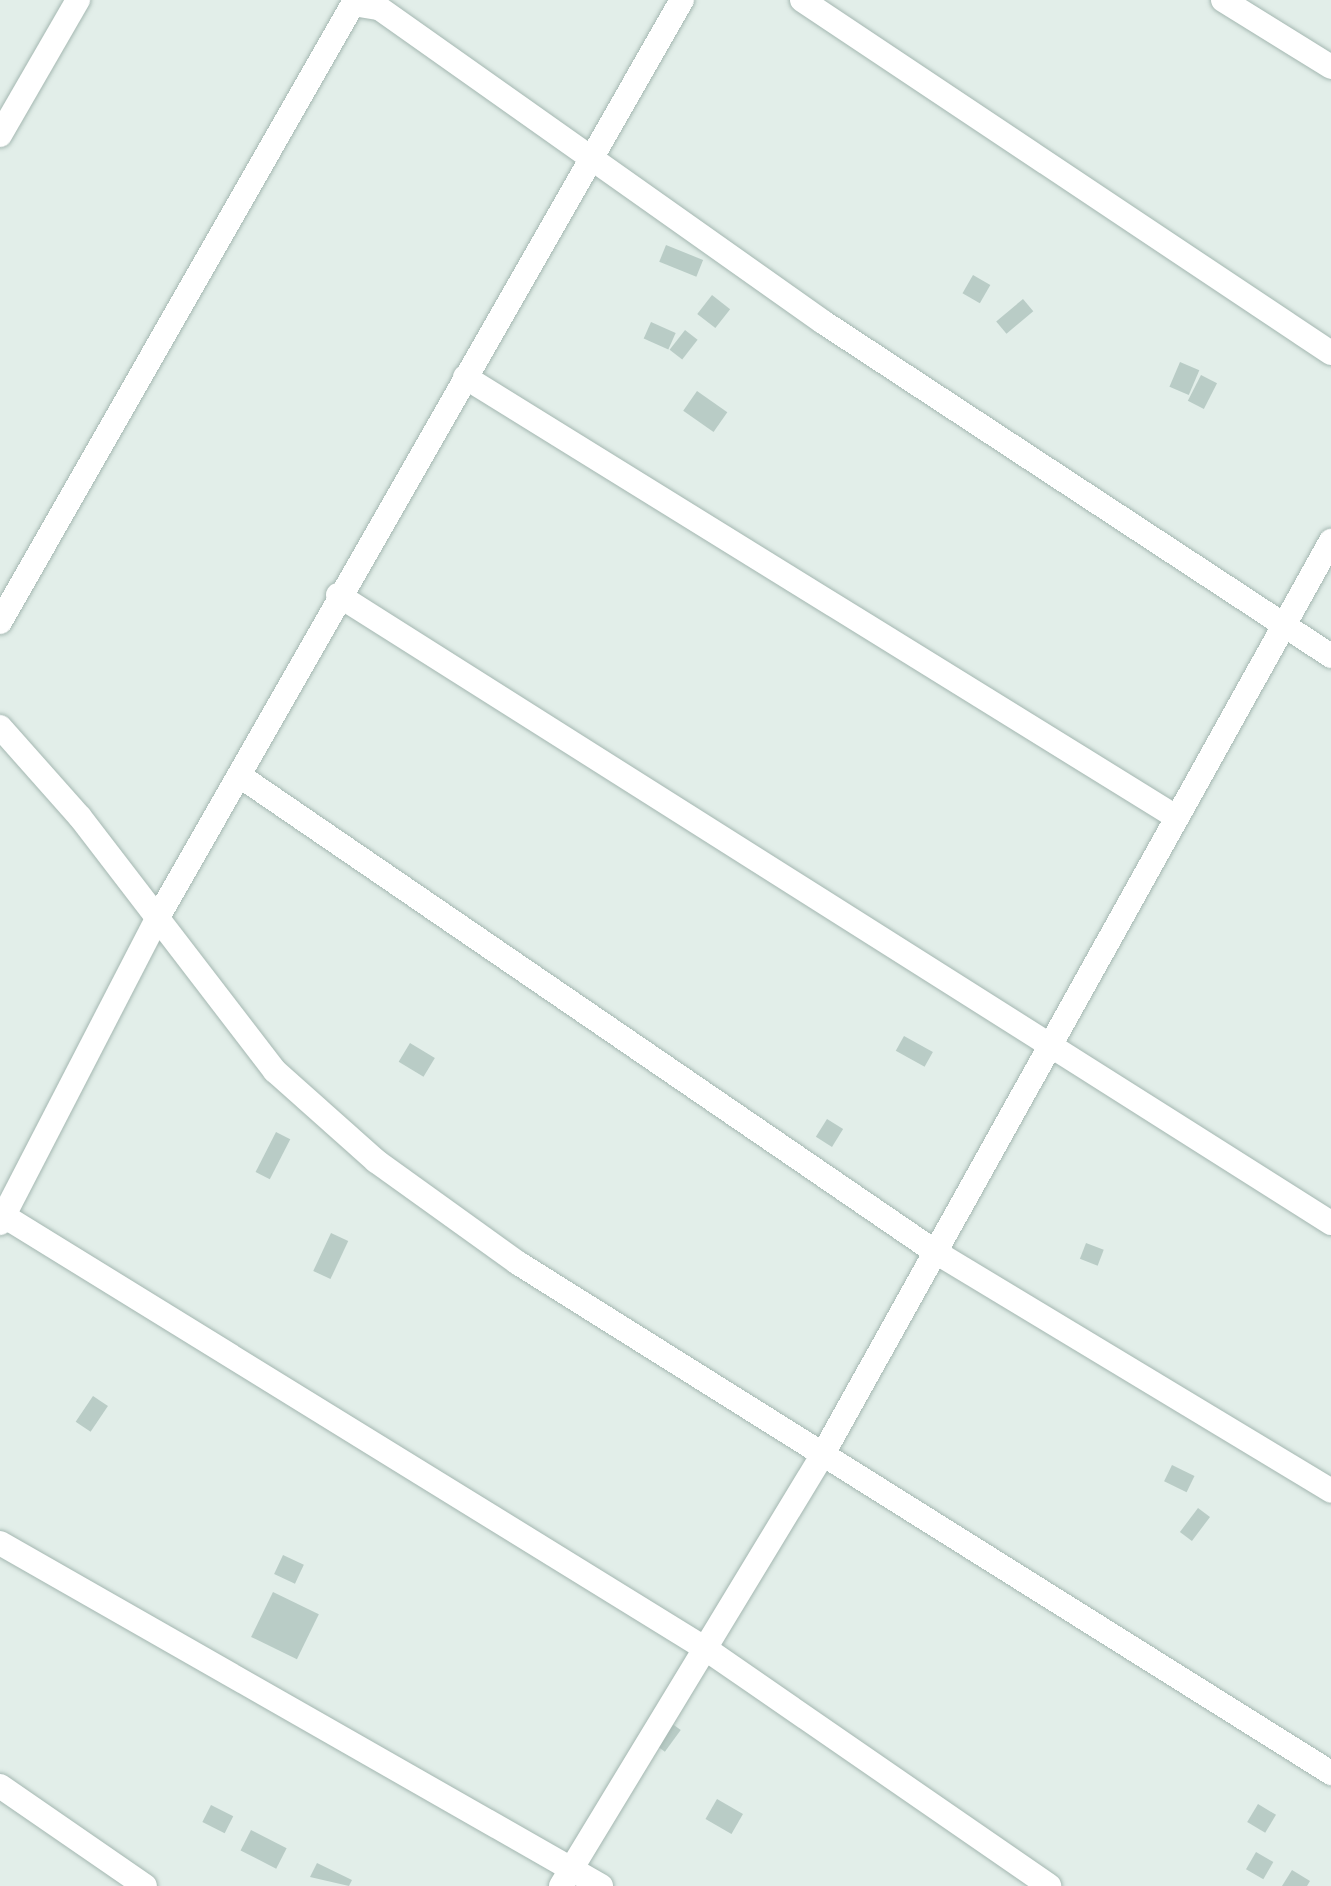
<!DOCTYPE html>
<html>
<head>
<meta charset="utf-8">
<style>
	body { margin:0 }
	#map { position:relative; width:1331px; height:1886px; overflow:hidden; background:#e2eee9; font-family:"DejaVu Sans",sans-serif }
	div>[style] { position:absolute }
	.building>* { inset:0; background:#b9ccc6; transform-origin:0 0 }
	.roads { filter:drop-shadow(0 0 2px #a4b7b1) drop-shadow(0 0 2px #a4b7b1) }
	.street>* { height:24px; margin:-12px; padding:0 12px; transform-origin:12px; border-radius:12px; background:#fff }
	span { translate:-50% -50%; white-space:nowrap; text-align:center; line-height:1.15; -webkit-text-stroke:6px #f3faf7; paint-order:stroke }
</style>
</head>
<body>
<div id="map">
	<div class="building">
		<i style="left:666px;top:245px;width:40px;height:18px;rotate:22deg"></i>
		<i style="left:973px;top:275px;width:20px;height:21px;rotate:30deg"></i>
		<i style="left:712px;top:295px;width:23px;height:24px;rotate:38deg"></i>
		<i style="left:1023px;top:299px;width:16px;height:35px;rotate:50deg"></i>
		<i style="left:651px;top:322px;width:27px;height:18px;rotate:24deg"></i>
		<i style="left:685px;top:330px;width:16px;height:25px;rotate:38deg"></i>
		<i style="left:1180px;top:362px;width:21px;height:27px;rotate:23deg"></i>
		<i style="left:1201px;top:375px;width:18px;height:29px;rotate:27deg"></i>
		<i style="left:697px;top:391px;width:37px;height:24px;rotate:35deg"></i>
		<i style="left:904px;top:1036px;width:33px;height:17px;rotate:29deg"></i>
		<i style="left:410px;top:1043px;width:29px;height:22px;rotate:31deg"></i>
		<i style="left:827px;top:1119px;width:19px;height:21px;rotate:32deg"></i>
		<i style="left:276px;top:1132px;width:16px;height:45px;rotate:27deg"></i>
		<i style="left:331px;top:1233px;width:19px;height:42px;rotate:25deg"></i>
		<i style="left:1086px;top:1243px;width:19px;height:17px;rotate:21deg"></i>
		<i style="left:93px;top:1396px;width:18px;height:31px;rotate:34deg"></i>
		<i style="left:1172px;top:1465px;width:25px;height:18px;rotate:26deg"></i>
		<i style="left:1198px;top:1508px;width:15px;height:30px;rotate:37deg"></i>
		<i style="left:283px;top:1555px;width:23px;height:21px;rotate:25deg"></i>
		<i style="left:273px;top:1592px;width:51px;height:50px;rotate:26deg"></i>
		<i style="left:667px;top:1720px;width:17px;height:27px;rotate:36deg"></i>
		<i style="left:717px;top:1799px;width:30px;height:23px;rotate:30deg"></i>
		<i style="left:1258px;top:1804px;width:21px;height:21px;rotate:31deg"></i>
		<i style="left:211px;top:1805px;width:25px;height:19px;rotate:27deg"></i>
		<i style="left:251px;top:1830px;width:40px;height:23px;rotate:27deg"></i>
		<i style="left:1256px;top:1852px;width:20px;height:20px;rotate:30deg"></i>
		<i style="clip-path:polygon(317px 1863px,352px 1880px,349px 1886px,310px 1877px)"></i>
		<i style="clip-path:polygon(1292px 1870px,1310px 1881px,1307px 1886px,1282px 1886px)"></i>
	</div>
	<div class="roads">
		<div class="street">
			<i style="left:802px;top:0;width:636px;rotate:33.72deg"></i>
			<i style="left:1223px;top:0;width:127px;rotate:31.8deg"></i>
			<i style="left:0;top:135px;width:156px;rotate:-60deg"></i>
			<i style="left:465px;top:377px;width:836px;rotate:31.75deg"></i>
			<i style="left:338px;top:595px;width:1175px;rotate:32.31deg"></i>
			<i style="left:0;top:622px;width:712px;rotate:-60.27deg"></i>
			<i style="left:353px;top:4px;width:26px;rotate:9deg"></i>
			<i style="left:379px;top:8px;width:544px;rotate:35.27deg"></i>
			<i style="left:823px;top:322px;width:608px;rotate:33.32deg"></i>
			<i style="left:0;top:727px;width:120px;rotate:48.4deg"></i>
			<i style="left:80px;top:817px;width:320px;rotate:52.5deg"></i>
			<i style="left:275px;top:1071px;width:135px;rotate:41.7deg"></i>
			<i style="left:376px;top:1161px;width:175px;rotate:35.7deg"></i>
			<i style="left:518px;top:1263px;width:960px;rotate:32.1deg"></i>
			<i style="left:240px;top:776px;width:845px;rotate:34.39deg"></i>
			<i style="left:937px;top:1253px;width:460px;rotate:31.1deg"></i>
			<i style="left:4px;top:1216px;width:825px;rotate:31.67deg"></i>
			<i style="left:706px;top:1649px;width:417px;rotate:34.6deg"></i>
			<i style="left:0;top:1223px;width:344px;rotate:-62.7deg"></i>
			<i style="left:158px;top:917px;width:1056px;rotate:-60.26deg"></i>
			<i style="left:0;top:1543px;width:692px;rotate:29.71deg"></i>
			<i style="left:0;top:1786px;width:176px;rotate:34.6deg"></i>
			<i style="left:561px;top:1886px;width:505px;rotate:-58.76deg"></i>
			<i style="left:823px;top:1454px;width:1045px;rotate:-60.91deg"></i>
		</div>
	</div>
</div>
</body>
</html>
